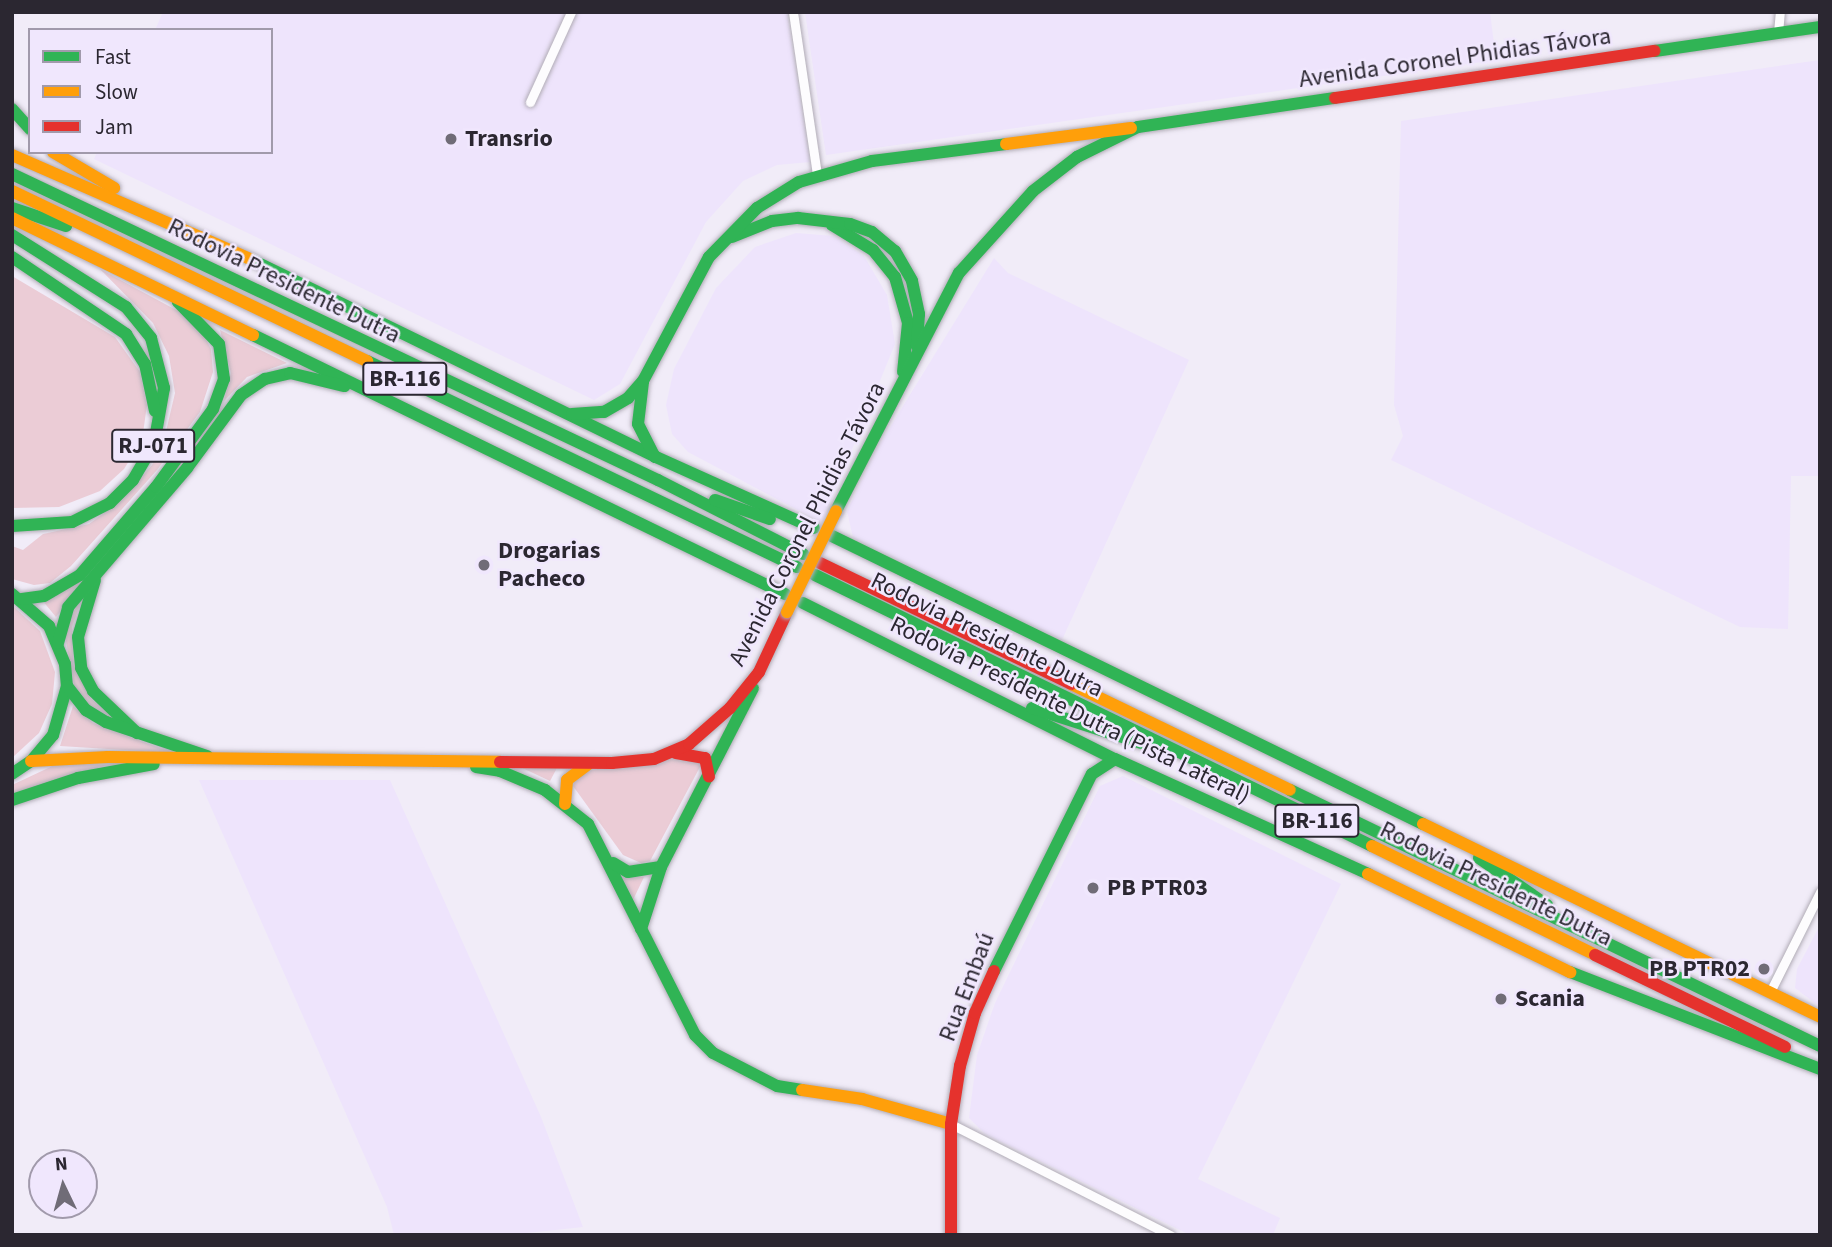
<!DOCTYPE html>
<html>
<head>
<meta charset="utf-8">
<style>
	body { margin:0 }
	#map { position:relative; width:1832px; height:1247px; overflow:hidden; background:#f1ecf8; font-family:"Source Sans 3",sans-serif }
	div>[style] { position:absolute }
	.built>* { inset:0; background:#eee4fc }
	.green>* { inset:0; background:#ebccd6 }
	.roads { filter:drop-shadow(0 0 2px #b1acb6) drop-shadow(0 0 2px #b1acb6) }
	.street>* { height:9px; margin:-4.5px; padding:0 4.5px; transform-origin:4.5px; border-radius:4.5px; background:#fdfcfe }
	.fast>* { height:12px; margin:-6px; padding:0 6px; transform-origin:6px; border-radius:6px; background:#30b455 }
	.slow>* { height:12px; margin:-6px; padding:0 6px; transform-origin:6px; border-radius:6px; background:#ff9f0a }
	.jam>* { height:12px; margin:-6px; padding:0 6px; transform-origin:6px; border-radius:6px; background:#e5322d }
	.bridges { filter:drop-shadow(0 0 2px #b1acb6) drop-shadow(0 0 2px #b1acb6) }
	.slow-bridge>* { height:12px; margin:-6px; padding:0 6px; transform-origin:6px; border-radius:6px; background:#ff9f0a }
	.dots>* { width:19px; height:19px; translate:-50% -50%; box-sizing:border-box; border:4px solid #f0e7fd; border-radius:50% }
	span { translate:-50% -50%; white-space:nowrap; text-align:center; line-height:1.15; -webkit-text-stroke:5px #f0e7fd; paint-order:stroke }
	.shield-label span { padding:2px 5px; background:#f0e7fd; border:2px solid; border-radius:5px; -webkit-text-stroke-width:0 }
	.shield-label { font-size:23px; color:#2b2731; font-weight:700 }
	.street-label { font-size:24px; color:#2b2731 }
	.poi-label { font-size:24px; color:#2b2731; font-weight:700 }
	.left { translate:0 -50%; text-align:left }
	.right { translate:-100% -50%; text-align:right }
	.frame { position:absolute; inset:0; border:14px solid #2b2731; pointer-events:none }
	.legend { position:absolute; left:28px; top:28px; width:245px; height:126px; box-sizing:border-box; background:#f0e7fd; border:2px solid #a19aab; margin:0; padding:9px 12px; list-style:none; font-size:21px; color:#2b2731 }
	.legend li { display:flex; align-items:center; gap:14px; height:35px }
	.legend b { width:35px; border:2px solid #a19aab }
	.north { position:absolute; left:28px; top:1149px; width:70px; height:70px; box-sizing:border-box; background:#f0e7fd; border:2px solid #a19aab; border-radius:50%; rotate:355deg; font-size:19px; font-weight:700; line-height:28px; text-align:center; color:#2b2731 }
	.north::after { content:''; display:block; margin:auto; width:24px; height:32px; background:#706c77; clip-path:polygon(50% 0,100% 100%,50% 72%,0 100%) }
</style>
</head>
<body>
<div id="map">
	<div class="built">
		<i style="clip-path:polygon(163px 12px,787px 12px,810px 162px,777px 165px,743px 181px,706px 222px,620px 384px,594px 400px,94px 159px,97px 152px,271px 152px,271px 30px,155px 30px)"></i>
		<i style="clip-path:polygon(805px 12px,1490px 12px,1496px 60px,826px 155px)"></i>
		<i style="clip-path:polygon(1820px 60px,1820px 476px,1791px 476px,1788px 629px,1740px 627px,1391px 460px,1403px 436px,1394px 405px,1401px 121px)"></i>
		<i style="clip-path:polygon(796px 233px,834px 236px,864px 256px,887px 295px,895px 344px,822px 523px,688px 452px,672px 434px,666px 405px,674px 369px,716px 288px,755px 247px)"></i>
		<i style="clip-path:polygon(994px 258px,1008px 273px,1189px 360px,1062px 640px,853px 538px,847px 511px,876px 450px)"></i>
		<i style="clip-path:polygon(1123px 776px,1341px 884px,1198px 1179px,1280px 1218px,1273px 1235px,1190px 1235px,985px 1134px,969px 1118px,977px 1055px,995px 1003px,1100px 786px)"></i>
		<i style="clip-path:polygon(199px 780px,390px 780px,541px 1117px,583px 1227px,508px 1235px,394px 1235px,387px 1207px)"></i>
		<i style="clip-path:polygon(1820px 925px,1820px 1007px,1795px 988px,1797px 969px)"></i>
	</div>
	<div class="green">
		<i style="clip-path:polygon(100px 269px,178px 311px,201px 330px,211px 349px,213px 372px,200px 412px,157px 470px,71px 566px,50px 583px,34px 585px,12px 579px,12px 546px,23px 550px,43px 534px,89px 524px,122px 500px,152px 465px,164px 440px,175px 393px,169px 356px,153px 323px)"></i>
		<i style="clip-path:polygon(12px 276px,115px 337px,140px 372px,147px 405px,142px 440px,124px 469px,100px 491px,59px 507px,12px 508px)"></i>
		<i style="clip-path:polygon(220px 330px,287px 363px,247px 377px,224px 401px,231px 373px)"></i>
		<i style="clip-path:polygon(88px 575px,56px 617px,42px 600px)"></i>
		<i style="clip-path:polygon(85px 590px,72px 627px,73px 664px,91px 699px,110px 715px,95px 712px,74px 685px,64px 630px)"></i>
		<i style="clip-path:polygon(12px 605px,40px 631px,55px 672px,52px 704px,39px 733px,12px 758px)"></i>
		<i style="clip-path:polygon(73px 706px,93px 723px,173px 753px,60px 746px)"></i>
		<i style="clip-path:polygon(693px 755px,701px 765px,650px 861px,641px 863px,623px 855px,573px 786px,577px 772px)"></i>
		<i style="clip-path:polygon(61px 762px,107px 765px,12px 794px,12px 785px)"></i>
		<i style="clip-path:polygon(516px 765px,558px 766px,550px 781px)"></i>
		<i style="clip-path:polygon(620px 876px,644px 877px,632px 902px)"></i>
	</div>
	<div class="roads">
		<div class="street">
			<i style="left:793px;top:12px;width:164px;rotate:81.6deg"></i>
			<i style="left:1778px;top:33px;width:21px;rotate:-85deg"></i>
			<i style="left:530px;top:102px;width:99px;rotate:-65.5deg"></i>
			<i style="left:1770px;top:992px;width:112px;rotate:-63.4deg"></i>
			<i style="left:951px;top:1124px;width:246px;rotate:26.9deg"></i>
		</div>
		<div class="fast">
			<i style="left:1655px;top:51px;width:167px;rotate:-8.3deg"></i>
			<i style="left:12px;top:109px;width:27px;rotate:48deg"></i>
			<i style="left:12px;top:174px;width:715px;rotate:25.35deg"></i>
			<i style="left:658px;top:480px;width:163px;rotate:27deg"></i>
			<i style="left:12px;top:208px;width:57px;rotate:18.4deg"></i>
			<i style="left:832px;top:225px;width:48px;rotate:31.4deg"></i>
			<i style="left:873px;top:250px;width:35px;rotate:51deg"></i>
			<i style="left:895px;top:277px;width:48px;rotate:74.2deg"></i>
			<i style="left:908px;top:323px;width:49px;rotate:95.8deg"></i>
			<i style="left:12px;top:235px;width:135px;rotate:32.3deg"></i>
			<i style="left:126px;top:307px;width:40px;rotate:51deg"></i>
			<i style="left:151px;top:338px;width:52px;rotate:75.4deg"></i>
			<i style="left:164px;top:388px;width:57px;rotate:100.1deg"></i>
			<i style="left:154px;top:444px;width:42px;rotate:120.3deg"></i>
			<i style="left:133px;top:480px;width:33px;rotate:135deg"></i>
			<i style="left:110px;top:503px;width:42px;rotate:153.4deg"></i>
			<i style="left:72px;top:522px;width:60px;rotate:176.2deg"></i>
			<i style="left:732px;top:237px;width:43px;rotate:-21.8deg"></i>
			<i style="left:772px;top:221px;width:26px;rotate:-7deg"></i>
			<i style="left:798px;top:218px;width:52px;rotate:6.6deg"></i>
			<i style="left:850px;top:224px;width:23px;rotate:20deg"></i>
			<i style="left:872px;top:232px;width:30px;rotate:40deg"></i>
			<i style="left:895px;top:251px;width:34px;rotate:60deg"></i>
			<i style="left:912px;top:281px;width:34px;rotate:78deg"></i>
			<i style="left:919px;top:314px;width:32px;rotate:94deg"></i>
			<i style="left:12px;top:257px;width:138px;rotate:34deg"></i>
			<i style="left:126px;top:334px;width:36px;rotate:58deg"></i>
			<i style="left:145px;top:364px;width:48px;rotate:78deg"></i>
			<i style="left:250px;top:259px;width:452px;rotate:26deg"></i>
			<i style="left:656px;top:457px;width:173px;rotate:24.2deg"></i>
			<i style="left:253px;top:335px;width:592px;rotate:25.96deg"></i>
			<i style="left:367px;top:361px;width:477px;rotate:25.6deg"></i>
			<i style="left:643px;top:382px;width:42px;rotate:96.8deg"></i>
			<i style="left:638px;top:424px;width:37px;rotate:63deg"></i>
			<i style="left:572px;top:414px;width:32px;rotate:-4deg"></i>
			<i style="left:604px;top:412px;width:28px;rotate:-30deg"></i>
			<i style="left:628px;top:398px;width:23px;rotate:-49deg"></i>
			<i style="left:643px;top:381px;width:140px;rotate:-62deg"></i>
			<i style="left:709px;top:257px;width:69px;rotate:-45.6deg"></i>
			<i style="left:757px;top:208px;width:49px;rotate:-31.8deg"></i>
			<i style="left:799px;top:182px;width:76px;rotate:-16deg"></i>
			<i style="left:872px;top:161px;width:135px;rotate:-7.2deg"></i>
			<i style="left:715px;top:500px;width:58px;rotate:19.1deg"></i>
			<i style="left:836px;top:511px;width:268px;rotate:-62.7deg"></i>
			<i style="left:959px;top:273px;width:110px;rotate:-47.9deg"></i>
			<i style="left:1033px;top:191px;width:56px;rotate:-37.7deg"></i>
			<i style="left:1077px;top:157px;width:68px;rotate:-26.2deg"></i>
			<i style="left:1138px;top:127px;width:199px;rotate:-8.4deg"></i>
			<i style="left:832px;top:536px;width:657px;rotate:25.98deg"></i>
			<i style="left:815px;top:575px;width:619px;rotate:25.94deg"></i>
			<i style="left:95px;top:580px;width:59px;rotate:106.6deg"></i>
			<i style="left:78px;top:637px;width:31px;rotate:84deg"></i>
			<i style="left:81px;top:668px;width:26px;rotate:62deg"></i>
			<i style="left:93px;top:691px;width:61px;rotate:43.7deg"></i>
			<i style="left:12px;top:594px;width:49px;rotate:40.9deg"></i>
			<i style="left:49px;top:626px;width:41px;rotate:67.2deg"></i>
			<i style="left:65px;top:664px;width:22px;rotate:85deg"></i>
			<i style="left:67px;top:686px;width:51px;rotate:105.9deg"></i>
			<i style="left:53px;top:735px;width:34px;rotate:130deg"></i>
			<i style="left:31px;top:761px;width:23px;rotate:146deg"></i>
			<i style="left:22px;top:599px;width:22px;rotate:-8deg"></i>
			<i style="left:44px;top:596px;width:42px;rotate:-30.3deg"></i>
			<i style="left:80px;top:575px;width:116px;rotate:-49.2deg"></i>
			<i style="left:156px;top:487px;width:97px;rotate:-53.8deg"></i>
			<i style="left:213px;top:409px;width:32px;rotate:-70deg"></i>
			<i style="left:224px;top:379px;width:35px;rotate:-98deg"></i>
			<i style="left:219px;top:344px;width:59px;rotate:-134.3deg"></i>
			<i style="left:803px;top:603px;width:349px;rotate:26.6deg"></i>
			<i style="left:1115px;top:759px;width:278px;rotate:24.4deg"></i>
			<i style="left:58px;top:643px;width:37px;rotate:-74deg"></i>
			<i style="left:68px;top:607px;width:183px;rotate:-49.4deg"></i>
			<i style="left:187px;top:468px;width:91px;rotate:-53.5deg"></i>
			<i style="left:241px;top:395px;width:29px;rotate:-34deg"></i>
			<i style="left:265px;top:379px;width:26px;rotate:-13deg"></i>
			<i style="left:290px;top:373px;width:56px;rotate:13.5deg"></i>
			<i style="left:67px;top:686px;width:31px;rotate:52deg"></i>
			<i style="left:86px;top:710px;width:23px;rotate:31deg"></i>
			<i style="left:106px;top:722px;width:107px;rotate:18.6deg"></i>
			<i style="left:1032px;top:708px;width:114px;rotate:17.8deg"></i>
			<i style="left:476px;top:767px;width:24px;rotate:9deg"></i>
			<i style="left:500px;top:771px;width:49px;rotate:22.9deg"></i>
			<i style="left:545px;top:790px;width:55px;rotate:38.3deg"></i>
			<i style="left:588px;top:824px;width:237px;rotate:63.1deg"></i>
			<i style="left:695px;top:1035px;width:25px;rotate:45deg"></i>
			<i style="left:713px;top:1053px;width:72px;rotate:27.3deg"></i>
			<i style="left:777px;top:1086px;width:25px;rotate:9deg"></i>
			<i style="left:1290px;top:790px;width:589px;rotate:25.78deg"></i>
			<i style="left:12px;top:800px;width:70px;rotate:-18.4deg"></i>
			<i style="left:78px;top:778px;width:77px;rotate:-10.4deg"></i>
			<i style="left:1479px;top:858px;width:83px;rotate:34.7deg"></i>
			<i style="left:613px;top:863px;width:17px;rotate:31deg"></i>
			<i style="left:628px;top:872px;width:33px;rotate:-9deg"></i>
			<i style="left:641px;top:929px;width:65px;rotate:-72.1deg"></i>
			<i style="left:661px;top:867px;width:201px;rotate:-62.8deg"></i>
			<i style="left:994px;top:971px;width:220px;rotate:-63.6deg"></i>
			<i style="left:1092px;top:774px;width:27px;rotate:-33deg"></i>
			<i style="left:1570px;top:972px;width:268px;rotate:21.2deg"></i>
		</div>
		<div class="slow">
			<i style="left:1006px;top:144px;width:126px;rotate:-7.3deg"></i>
			<i style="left:53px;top:152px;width:71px;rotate:30.5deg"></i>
			<i style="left:12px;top:155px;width:260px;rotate:23.6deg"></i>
			<i style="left:12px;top:191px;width:394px;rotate:25.6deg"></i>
			<i style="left:12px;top:218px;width:268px;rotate:25.9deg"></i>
			<i style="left:1071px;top:684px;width:243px;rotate:25.8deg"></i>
			<i style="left:31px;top:761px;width:77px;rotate:-3deg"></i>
			<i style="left:108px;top:757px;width:392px;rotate:0.7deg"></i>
			<i style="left:565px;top:804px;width:24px;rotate:-85deg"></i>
			<i style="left:567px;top:780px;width:26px;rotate:-37deg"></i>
			<i style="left:1423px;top:824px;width:441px;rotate:25.9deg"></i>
			<i style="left:1372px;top:846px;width:248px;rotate:26deg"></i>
			<i style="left:1368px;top:874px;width:225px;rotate:25.9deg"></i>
			<i style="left:802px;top:1090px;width:61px;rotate:8.5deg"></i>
			<i style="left:862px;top:1099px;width:92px;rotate:15.7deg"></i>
		</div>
		<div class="jam">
			<i style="left:1335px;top:98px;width:323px;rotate:-8.4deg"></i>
			<i style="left:820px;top:563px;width:279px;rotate:25.7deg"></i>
			<i style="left:676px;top:753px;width:29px;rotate:10deg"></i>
			<i style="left:705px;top:758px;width:19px;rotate:78deg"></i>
			<i style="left:500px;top:762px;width:112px;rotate:0.5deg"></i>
			<i style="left:612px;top:763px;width:42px;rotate:-5.4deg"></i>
			<i style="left:654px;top:759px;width:38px;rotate:-23deg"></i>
			<i style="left:689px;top:744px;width:55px;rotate:-41.3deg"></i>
			<i style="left:730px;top:708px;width:46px;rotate:-51.1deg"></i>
			<i style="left:759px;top:672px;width:66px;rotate:-65deg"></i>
			<i style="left:1595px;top:955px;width:211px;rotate:25.8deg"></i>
			<i style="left:951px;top:1235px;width:111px;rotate:-90deg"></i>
			<i style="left:951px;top:1124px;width:59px;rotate:-81.2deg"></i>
			<i style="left:960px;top:1066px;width:55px;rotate:-74.2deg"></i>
			<i style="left:975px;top:1013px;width:46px;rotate:-65.7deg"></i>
		</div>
	</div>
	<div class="bridges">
		<div class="slow-bridge">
			<i style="left:787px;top:612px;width:112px;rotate:-64.1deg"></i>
		</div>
	</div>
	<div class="dots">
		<i style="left:451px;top:139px;background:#706c77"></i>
		<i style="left:484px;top:565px;background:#706c77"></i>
		<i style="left:1093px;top:888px;background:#706c77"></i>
		<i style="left:1764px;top:969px;background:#706c77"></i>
		<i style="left:1501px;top:999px;background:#706c77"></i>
	</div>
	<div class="shield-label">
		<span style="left:405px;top:379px">BR-116</span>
		<span style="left:153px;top:446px">RJ-071</span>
		<span style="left:1317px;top:821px">BR-116</span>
	</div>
	<div class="street-label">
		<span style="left:1455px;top:58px;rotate:-8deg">Avenida Coronel Phidias Távora</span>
		<span style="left:284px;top:281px;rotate:26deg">Rodovia Presidente Dutra</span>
		<span style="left:807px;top:524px;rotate:-63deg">Avenida Coronel Phidias Távora</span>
		<span style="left:987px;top:635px;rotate:26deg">Rodovia Presidente Dutra</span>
		<span style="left:1070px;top:710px;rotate:26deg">Rodovia Presidente Dutra (Pista Lateral)</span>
		<span style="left:1496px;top:884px;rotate:26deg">Rodovia Presidente Dutra</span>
		<span style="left:967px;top:987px;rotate:-69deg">Rua Embaú</span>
	</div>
	<div class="poi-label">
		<span class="left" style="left:465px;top:139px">Transrio</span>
		<span class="left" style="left:498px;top:565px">Drogarias<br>Pacheco</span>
		<span class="left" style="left:1107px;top:888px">PB PTR03</span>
		<span class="right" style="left:1750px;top:969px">PB PTR02</span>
		<span class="left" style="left:1515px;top:999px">Scania</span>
	</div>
	<div class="frame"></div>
	<ul class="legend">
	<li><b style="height:9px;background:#30b455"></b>Fast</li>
	<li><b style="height:9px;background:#ff9f0a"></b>Slow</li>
	<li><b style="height:9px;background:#e5322d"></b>Jam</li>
	</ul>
	<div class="north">N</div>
</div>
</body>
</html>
